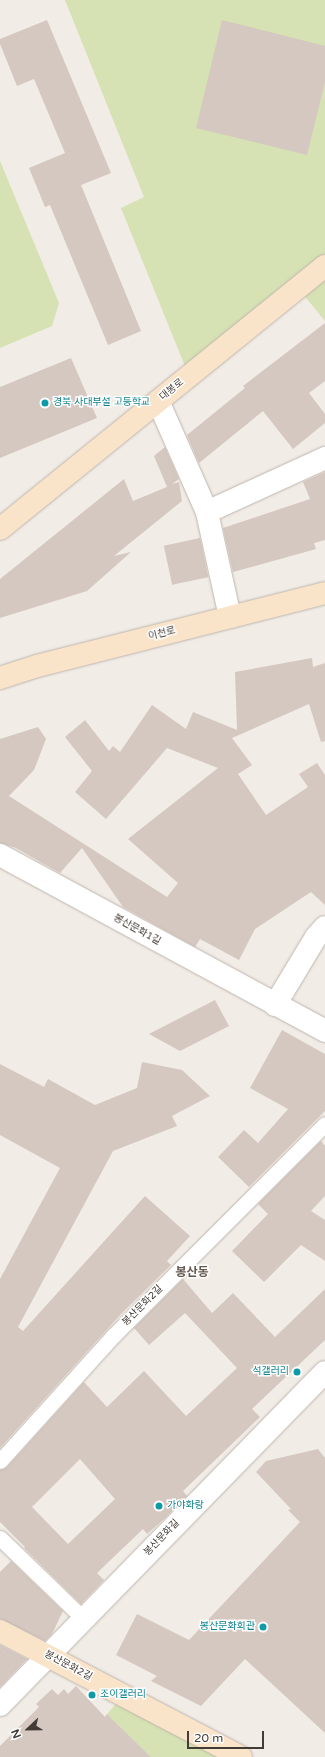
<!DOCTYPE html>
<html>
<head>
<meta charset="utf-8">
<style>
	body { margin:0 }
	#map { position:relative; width:325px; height:1757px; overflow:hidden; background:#f1ece6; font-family:"Varela Round","Noto Sans KR",sans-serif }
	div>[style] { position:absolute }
	.green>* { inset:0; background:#d6e2b3 }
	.building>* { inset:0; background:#d5c8c0; transform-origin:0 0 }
	.roads { filter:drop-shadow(0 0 1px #bfb5ad) drop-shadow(0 0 1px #bfb5ad) }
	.lane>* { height:15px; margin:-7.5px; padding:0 7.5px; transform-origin:7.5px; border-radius:7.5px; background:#fff }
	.street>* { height:22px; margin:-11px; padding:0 11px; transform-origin:11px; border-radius:11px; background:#fff }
	.secondary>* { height:22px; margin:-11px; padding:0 11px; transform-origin:11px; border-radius:11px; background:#f9e4c9 }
	.dots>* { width:11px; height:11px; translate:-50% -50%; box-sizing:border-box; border:2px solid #fff; border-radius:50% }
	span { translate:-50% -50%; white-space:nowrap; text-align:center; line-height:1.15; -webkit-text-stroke:3px #fff; paint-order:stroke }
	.street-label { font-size:10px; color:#433c36 }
	.culture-label { font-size:10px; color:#0d838f }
	.left { translate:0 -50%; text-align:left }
	.right { translate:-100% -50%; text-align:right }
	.quarter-label { font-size:12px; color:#65584f; font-weight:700 }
	.north { position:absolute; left:8px; top:1709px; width:40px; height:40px; -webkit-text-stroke:3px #fff; paint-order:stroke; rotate:248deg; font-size:11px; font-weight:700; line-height:16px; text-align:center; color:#433c36 }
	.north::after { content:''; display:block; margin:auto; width:14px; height:18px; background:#433c36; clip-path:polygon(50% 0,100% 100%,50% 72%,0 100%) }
	.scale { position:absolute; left:187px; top:1731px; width:77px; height:18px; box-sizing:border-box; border:2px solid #433c36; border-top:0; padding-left:5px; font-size:12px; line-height:14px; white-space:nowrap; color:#433c36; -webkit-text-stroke:3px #fff; paint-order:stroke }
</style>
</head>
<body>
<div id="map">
	<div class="green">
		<i style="clip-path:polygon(65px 0,325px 0,325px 321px,298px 288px,189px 376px,121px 208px,144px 197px)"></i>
		<i style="clip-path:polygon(0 161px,59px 303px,52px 326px,0 348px)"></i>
		<i style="clip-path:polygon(122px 1697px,240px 1757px,151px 1757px,107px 1714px)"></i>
	</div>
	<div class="building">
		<i style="clip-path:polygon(47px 20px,111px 173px,81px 185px,141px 331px,108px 345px,50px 205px,45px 207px,29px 168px,65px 153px,34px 79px,17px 86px,0 44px,0 39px)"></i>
		<i style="clip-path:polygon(222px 20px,325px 46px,325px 82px,307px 155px,196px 128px)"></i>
		<i style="clip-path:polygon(325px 323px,325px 381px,309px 393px,325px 414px,325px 423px,293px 449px,263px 411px,199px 463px,187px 435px,245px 388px,243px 386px)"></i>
		<i style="clip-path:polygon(71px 358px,97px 418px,0 458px,0 387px)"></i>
		<i style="clip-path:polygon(165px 447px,179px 479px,172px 484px,179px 482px,182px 501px,114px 556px,131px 552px,87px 591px,0 618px,0 579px,124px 479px,133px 501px,167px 487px,154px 456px)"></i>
		<i style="clip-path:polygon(325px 472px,325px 540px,314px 543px,316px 549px,233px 572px,223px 528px,310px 499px,303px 482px)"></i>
		<i style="left:200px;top:538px;width:40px;height:37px;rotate:78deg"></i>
		<i style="clip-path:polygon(312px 658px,313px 667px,325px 663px,325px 741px,321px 742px,309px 704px,232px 738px,252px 765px,238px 774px,266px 815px,308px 787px,299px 774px,317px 763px,325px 775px,325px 905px,311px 892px,255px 929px,239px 960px,200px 939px,195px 947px,123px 907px,82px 848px,60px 873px,16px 848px,0 843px,0 739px,38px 727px,46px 739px,34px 770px,9px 796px,167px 897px,178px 883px,128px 839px,218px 768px,167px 748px,106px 819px,75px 792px,92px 771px,65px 737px,85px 720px,109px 751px,113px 746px,120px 752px,152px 705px,186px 729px,193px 712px,237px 730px,235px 672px)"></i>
		<i style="clip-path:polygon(215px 1000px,229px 1026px,180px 1051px,149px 1034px)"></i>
		<i style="clip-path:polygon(282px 1030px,325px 1054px,325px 1111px,249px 1187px,218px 1157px,244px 1130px,258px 1143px,288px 1109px,250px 1088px)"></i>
		<i style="clip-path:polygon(142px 1062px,182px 1070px,210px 1096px,172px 1116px,177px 1126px,113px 1151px,18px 1327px,23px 1331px,145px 1196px,190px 1236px,167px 1261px,171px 1265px,121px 1314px,0 1448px,0 1279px,60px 1168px,0 1135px,0 1064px,44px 1087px,48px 1079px,95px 1105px,137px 1088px)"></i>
		<i style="clip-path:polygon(321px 1141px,325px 1146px,325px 1196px,311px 1211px,325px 1220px,325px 1261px,301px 1245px,264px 1282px,232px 1251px,268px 1214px,258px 1204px)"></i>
		<i style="clip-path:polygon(evenodd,183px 1279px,212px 1313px,233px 1293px,275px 1337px,325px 1289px,325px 1340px,252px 1409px,260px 1417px,183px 1491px,187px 1496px,164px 1519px,147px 1534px,143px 1529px,97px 1573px,104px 1580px,81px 1604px,24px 1548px,25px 1547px,0 1522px,0 1470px,7px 1467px,84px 1382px,107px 1407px,144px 1371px,186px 1416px,237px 1368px,185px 1313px,149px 1345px,134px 1328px,183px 1279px,80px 1459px,115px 1499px,68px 1544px,32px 1507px,80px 1459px)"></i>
		<i style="clip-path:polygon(318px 1449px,325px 1458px,325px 1733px,245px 1659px,201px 1706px,151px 1681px,157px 1676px,116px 1655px,137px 1614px,189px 1640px,300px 1522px,288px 1510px,291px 1509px,256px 1472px,266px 1461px)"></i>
		<i style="clip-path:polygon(11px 1561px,63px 1611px,52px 1634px,45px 1641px,0 1619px,0 1572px)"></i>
		<i style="clip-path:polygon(0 1645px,27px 1659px,0 1687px)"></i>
		<i style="clip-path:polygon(76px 1686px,105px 1717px,107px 1714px,151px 1757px,0 1757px,0 1746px,39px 1707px,36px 1704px,52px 1689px,58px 1695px,64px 1689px,68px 1694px)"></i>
	</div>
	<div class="roads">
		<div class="lane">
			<i style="left:0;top:1461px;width:170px;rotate:-47.9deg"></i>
			<i style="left:114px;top:1335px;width:298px;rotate:-45deg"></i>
			<i style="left:0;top:1538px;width:117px;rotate:44deg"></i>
		</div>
		<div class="street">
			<i style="left:158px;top:401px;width:121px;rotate:66.2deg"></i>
			<i style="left:230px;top:617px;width:107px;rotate:-102.4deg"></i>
			<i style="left:207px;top:512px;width:130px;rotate:-24.6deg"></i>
			<i style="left:0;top:855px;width:370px;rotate:28.4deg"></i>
			<i style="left:275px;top:1005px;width:79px;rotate:-58.9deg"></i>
			<i style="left:316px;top:937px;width:13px;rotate:-48deg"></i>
			<i style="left:0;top:1705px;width:465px;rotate:-45.7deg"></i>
		</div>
		<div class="secondary">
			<i style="left:0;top:529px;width:418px;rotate:-39deg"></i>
			<i style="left:0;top:678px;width:39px;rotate:-18deg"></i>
			<i style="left:37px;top:666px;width:297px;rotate:-14.2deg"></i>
			<i style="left:0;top:1631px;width:272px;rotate:27.6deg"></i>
		</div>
	</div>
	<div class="dots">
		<i style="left:45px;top:403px;background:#0f9aa8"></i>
		<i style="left:297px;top:1372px;background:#0f9aa8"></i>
		<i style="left:159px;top:1506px;background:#0f9aa8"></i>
		<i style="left:263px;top:1627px;background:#0f9aa8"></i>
		<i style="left:92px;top:1695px;background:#0f9aa8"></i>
	</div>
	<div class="street-label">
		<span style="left:172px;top:390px;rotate:-39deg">대봉로</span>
		<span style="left:162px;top:634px;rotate:-14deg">이천로</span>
		<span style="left:137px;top:930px;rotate:29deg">봉산문화1길</span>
		<span style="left:143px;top:1306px;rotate:-45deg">봉산문화2길</span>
		<span style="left:162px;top:1538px;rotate:-46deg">봉산문화길</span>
		<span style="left:68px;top:1666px;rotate:28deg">봉산문화2길</span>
	</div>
	<div class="culture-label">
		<span class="left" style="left:53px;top:403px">경북 사대부설 고등학교</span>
		<span class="right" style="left:289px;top:1372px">석갤러리</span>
		<span class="left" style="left:167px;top:1506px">가야화랑</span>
		<span class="right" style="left:255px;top:1627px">봉산문화회관</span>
		<span class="left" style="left:100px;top:1695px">조이갤러리</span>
	</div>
	<div class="quarter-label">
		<span style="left:192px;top:1273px">봉산동</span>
	</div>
	<div class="north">N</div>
	<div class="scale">20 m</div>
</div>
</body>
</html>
